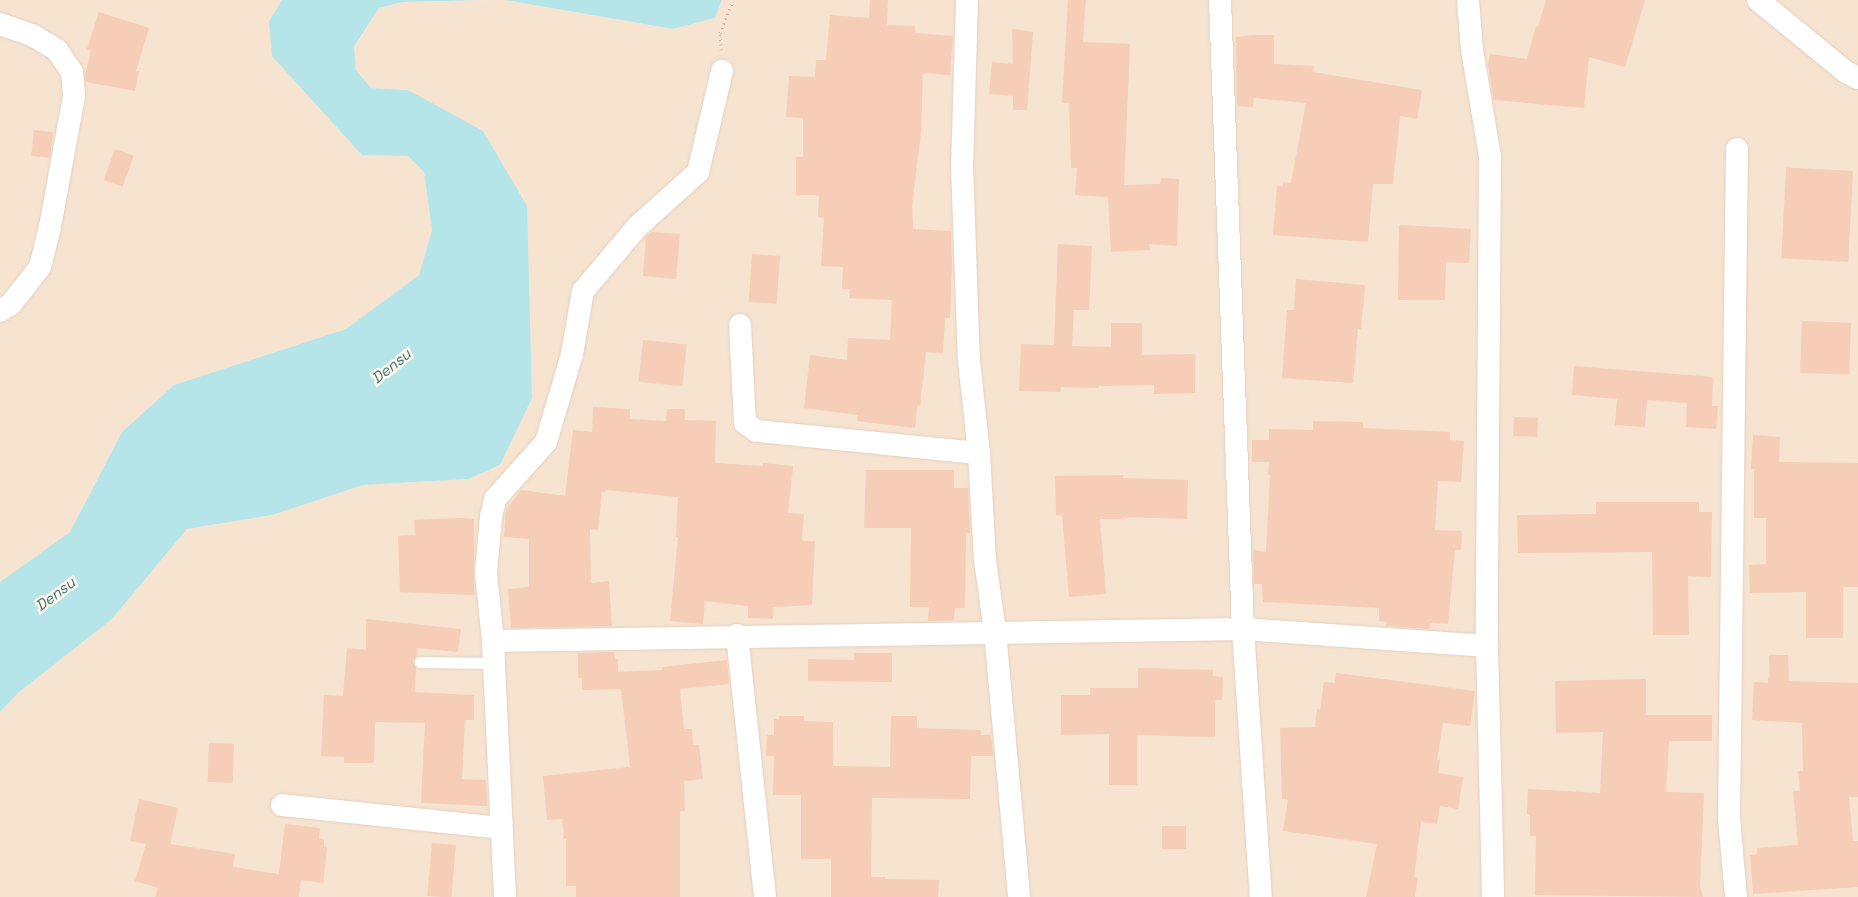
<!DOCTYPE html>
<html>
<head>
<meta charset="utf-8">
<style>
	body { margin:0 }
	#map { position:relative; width:1858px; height:897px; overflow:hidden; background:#fef2e2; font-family:"Space Grotesk",sans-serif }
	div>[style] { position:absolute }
	.residential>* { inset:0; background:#f6e3d0 }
	.water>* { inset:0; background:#b5e5e9 }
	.building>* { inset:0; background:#f6cdb7; transform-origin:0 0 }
	.path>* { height:3px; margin-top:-1.5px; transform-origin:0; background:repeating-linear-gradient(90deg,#dbb09a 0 1px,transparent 0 5px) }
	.roads { filter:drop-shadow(0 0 1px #e5cfbf) drop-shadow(0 0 1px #e5cfbf) }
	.service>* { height:11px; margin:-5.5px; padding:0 5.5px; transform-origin:5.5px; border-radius:5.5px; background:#fff }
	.minor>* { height:22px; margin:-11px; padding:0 11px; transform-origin:11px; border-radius:11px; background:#fff }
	span { translate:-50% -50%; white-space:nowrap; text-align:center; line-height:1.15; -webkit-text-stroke:5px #fff6ea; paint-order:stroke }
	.water-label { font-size:15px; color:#39777e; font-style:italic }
</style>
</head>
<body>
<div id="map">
	<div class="residential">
		<i style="clip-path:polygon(0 0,282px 0,269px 21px,362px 155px,408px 156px,424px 172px,432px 230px,419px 275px,346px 329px,174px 385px,122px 432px,70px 532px,0 582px)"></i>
		<i style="clip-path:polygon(505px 0,673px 29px,715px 18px,722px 0,1858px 0,1858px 897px,0 897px,0 712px,18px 693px,112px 619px,187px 529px,272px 515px,363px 485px,469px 479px,501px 465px,408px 90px,371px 88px,356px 70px,354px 48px,379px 8px,403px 2px)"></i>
	</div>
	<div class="water">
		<i style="clip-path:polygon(282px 0,485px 0,403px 2px,379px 8px,354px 47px,356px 70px,371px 88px,408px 90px,483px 131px,527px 206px,532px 398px,500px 465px,469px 479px,363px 485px,272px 515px,187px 529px,112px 619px,18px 693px,0 712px,0 582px,70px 532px,122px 432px,174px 385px,346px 329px,419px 275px,432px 230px,424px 172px,408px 156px,362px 155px,272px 56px,269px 21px)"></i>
		<i style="clip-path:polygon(505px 0,722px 0,715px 18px,673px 29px)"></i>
	</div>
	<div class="building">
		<i style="clip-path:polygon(870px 0,888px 0,887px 25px,915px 26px,915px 33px,953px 36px,950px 75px,923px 73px,921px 133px,912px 206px,913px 229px,951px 231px,952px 264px,950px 318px,945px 318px,943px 353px,926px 352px,920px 406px,917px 406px,915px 428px,857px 421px,858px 415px,804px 408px,810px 355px,847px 360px,848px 338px,890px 340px,892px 300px,849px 298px,850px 289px,842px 289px,843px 267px,821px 266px,824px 218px,818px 217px,819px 195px,796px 195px,796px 157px,803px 157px,803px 118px,786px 117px,789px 76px,815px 77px,816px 60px,826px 60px,830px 15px,869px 18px)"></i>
		<i style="clip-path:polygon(1068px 0,1086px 0,1083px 42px,1130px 44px,1124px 185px,1160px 184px,1161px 178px,1179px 179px,1177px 246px,1149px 244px,1150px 250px,1111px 252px,1108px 197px,1075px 195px,1077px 168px,1071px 168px,1069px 103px,1062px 103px)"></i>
		<i style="clip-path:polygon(1546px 0,1645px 0,1625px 67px,1589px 57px,1584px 108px,1494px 100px,1488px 65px,1490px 54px,1527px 59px,1536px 26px,1538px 27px)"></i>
		<i style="clip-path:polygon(99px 12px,149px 28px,136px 71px,139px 71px,135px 91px,86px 82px,85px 75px,91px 51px,87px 49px)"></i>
		<i style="clip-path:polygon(1012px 29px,1033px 32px,1027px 110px,1013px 110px,1013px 96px,989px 94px,992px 62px,1013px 64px)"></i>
		<i style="clip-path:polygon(1252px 35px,1274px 35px,1274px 64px,1314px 66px,1313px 72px,1422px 90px,1417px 119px,1400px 116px,1393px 184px,1373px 184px,1368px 242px,1273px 235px,1277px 186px,1283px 186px,1283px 182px,1291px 183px,1306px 103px,1254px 98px,1253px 107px,1237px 106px,1236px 37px)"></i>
		<i style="left:34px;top:130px;width:19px;height:26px;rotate:6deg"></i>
		<i style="left:115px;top:149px;width:20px;height:33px;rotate:20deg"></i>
		<i style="left:1853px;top:171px;width:91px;height:67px;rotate:93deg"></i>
		<i style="clip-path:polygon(1399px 225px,1471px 229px,1469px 263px,1446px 262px,1445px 300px,1398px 300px)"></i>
		<i style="clip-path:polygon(652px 232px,680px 234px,676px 279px,643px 276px,646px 237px)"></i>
		<i style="clip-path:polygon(1058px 244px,1092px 246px,1089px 310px,1074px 310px,1072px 346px,1111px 347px,1111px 323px,1142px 323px,1142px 355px,1195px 354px,1195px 393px,1154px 394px,1154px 385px,1099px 386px,1099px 388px,1061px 387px,1060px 392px,1019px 391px,1021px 344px,1054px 345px)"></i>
		<i style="left:752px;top:254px;width:28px;height:48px;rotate:4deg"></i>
		<i style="clip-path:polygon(1296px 279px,1365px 285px,1361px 329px,1358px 329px,1353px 383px,1282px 378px,1287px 310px,1294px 310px)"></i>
		<i style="left:1802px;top:321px;width:49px;height:52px;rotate:2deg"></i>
		<i style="left:643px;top:340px;width:44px;height:42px;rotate:6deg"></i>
		<i style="clip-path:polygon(1574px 366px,1713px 377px,1712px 406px,1718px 406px,1716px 429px,1686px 427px,1687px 403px,1647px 400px,1645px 427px,1615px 425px,1617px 399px,1572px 395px)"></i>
		<i style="clip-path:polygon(593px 407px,630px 409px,630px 419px,666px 421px,667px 409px,685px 409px,685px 420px,716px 421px,715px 463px,763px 466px,763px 463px,793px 466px,788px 513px,804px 514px,802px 541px,815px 541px,812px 605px,773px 607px,773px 619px,748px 618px,748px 606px,705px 601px,703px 624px,670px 621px,678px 537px,676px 537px,678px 497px,606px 490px,605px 493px,602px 492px,598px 530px,590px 529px,591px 583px,609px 581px,612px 626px,511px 628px,508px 589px,529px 587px,529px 539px,504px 537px,506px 510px,521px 490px,565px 496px,573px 430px,592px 432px)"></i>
		<i style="left:1514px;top:417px;width:24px;height:19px;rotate:2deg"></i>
		<i style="clip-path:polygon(1313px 421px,1363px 422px,1363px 428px,1450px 432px,1450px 440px,1464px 441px,1461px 482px,1438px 481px,1435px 530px,1462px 531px,1461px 550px,1455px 550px,1448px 624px,1430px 623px,1430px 629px,1386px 626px,1387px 622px,1379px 621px,1379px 608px,1263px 602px,1262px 584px,1254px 584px,1253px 550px,1266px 552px,1270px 475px,1268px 475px,1269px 462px,1252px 462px,1252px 440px,1269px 440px,1269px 429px,1313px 430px)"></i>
		<i style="clip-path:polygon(1753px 435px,1780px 437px,1779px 462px,1858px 463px,1858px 587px,1843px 587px,1843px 638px,1806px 638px,1806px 592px,1750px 593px,1749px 565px,1766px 564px,1766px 518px,1754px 518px,1754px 469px,1751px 469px)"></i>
		<i style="clip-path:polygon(866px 470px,954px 470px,954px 488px,968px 488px,970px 533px,966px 533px,965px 608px,955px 608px,954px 620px,928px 621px,929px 607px,910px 607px,911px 528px,864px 528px)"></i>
		<i style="clip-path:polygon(1123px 475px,1123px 478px,1188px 480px,1187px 519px,1123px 517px,1123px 519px,1100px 519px,1106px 594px,1069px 597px,1062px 515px,1056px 515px,1055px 476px)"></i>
		<i style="clip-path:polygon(1596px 502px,1699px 502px,1699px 512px,1712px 512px,1711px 577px,1688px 576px,1689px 635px,1653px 635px,1652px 552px,1518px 553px,1517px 515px,1596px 514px)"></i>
		<i style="clip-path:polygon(461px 518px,474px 519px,474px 595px,400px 592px,398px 536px,415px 535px,414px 520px)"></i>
		<i style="clip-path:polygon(366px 619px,461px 629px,458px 652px,417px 648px,417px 655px,413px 661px,416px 668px,415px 692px,474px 695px,474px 720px,465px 720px,462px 779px,486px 780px,487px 806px,421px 803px,425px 723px,375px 722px,374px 763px,344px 763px,344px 757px,321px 756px,324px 695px,343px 696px,347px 648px,366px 650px)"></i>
		<i style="clip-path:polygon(614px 652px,615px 659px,618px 659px,618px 672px,662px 670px,662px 667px,727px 660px,729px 684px,680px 689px,684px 729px,692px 729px,693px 745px,699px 745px,703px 779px,684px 781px,685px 811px,680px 811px,680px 897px,576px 897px,576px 886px,566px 886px,566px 839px,564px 839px,562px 819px,547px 820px,543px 776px,630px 767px,621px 689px,582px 690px,582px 678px,578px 678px,578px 653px)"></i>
		<i style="clip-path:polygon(854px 653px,892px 653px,892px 682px,808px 681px,808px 659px,854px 660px)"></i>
		<i style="clip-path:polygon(1769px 655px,1788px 655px,1789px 681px,1858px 683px,1858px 797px,1849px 797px,1853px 841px,1858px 841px,1858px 887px,1753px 894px,1750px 855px,1757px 854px,1757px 848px,1798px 845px,1793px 791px,1800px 791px,1798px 771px,1803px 771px,1802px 723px,1752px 720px,1754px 682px,1768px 683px,1768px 677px,1770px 678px)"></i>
		<i style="clip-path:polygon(1138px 668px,1213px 670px,1213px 676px,1223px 677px,1222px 700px,1215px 700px,1215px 737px,1137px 735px,1137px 785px,1109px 785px,1109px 734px,1061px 735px,1061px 695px,1090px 695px,1090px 688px,1138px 688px)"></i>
		<i style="clip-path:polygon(1336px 673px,1475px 691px,1470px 726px,1443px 723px,1437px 760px,1440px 760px,1438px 773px,1463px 777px,1458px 809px,1440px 806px,1437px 824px,1421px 822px,1414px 877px,1418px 878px,1415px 897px,1366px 897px,1377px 844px,1283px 831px,1288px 800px,1282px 799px,1280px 728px,1315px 727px,1317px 709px,1320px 710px,1324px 682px,1335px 683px)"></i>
		<i style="clip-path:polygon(1646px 679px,1646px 715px,1712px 715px,1712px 741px,1669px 741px,1666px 792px,1704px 793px,1700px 886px,1703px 897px,1535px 895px,1536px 836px,1530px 836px,1530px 815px,1527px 814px,1528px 789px,1600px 793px,1603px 732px,1556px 733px,1555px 681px)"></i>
		<i style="clip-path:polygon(779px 716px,804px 716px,804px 721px,833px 722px,833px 766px,890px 767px,891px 716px,917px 716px,917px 728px,981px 730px,981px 735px,991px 735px,993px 756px,971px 756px,970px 799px,872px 798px,871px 877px,885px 877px,885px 879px,939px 880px,938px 897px,831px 897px,831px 859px,801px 859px,801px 795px,773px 795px,774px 756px,766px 756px,767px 735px,774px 735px,774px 719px,779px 719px)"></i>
		<i style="left:209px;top:743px;width:25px;height:39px;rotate:2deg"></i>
		<i style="clip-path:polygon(139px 799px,178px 808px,170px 844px,235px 854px,233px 867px,279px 874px,285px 824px,320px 828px,319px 839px,324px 840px,324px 847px,327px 848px,323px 883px,301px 880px,299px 897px,155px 897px,158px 888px,135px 881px,146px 844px,130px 841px)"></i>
		<i style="left:1162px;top:826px;width:24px;height:23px"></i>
		<i style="left:432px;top:843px;width:24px;height:53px;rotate:5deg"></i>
	</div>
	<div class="path">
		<i style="left:721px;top:50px;width:17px;rotate:-93deg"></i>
		<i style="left:720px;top:33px;width:35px;rotate:-68deg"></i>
	</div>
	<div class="roads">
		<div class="service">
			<i style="left:420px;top:662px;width:74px;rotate:0.8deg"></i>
		</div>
		<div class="minor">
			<i style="left:967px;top:0;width:164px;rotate:91.7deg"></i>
			<i style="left:962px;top:164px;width:197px;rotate:88deg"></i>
			<i style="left:969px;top:361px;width:93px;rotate:83.8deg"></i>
			<i style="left:979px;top:453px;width:107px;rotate:86.8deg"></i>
			<i style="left:985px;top:560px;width:73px;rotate:82.1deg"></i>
			<i style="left:995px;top:632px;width:266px;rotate:84.8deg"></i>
			<i style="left:1220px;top:0;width:629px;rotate:87.91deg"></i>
			<i style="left:1243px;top:629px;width:269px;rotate:86.2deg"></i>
			<i style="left:1468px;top:0;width:50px;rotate:85.4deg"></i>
			<i style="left:1472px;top:50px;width:108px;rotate:80.4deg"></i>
			<i style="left:1490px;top:156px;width:490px;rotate:90.4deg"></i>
			<i style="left:1487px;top:646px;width:251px;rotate:88.6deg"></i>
			<i style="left:1758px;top:0;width:114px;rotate:39.3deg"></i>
			<i style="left:1846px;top:72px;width:13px;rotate:27deg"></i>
			<i style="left:0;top:24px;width:34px;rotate:19deg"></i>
			<i style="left:32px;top:35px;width:29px;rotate:31deg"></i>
			<i style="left:57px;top:50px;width:27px;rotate:56deg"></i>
			<i style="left:72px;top:72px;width:24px;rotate:85deg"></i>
			<i style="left:74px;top:96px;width:133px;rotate:100.4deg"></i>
			<i style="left:50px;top:227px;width:41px;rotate:104deg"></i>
			<i style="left:40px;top:267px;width:47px;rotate:128.1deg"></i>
			<i style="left:11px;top:304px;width:13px;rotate:148deg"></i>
			<i style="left:740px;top:325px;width:98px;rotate:87.1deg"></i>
			<i style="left:745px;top:423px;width:14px;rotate:34deg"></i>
			<i style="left:757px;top:431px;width:223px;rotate:5.7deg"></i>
			<i style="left:737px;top:635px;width:263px;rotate:83.9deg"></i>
			<i style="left:493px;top:641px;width:750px;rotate:-0.92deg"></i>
			<i style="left:1243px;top:629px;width:245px;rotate:4deg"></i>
			<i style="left:282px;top:805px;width:220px;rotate:6deg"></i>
			<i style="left:505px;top:897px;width:256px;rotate:-92.7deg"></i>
			<i style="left:493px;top:641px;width:68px;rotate:-95.9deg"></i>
			<i style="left:486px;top:573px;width:56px;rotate:-84.9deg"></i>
			<i style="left:491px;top:517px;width:18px;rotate:-77deg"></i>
			<i style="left:495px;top:499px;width:76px;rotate:-48.2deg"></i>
			<i style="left:546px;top:442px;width:92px;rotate:-73.5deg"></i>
			<i style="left:572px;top:354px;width:64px;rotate:-80.1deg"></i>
			<i style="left:583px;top:291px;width:84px;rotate:-49.8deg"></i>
			<i style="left:637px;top:227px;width:82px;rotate:-42deg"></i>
			<i style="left:698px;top:172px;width:104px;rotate:-76.6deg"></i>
			<i style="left:1736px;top:897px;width:78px;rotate:-95.1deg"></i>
			<i style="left:1729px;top:819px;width:670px;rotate:-89.32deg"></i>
		</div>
	</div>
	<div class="water-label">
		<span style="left:391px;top:366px;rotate:-39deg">Densu</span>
		<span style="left:55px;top:594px;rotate:-37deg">Densu</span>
	</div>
</div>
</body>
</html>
